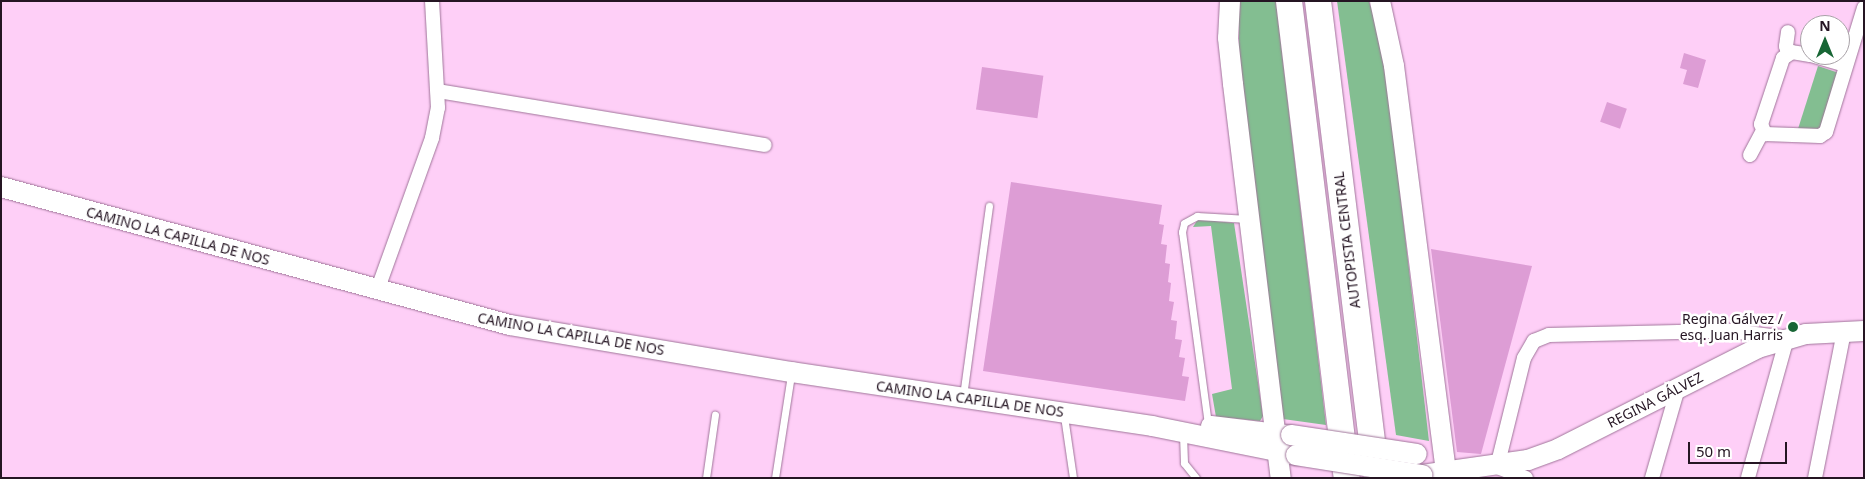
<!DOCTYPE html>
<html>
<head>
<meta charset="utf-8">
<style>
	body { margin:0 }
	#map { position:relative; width:1865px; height:479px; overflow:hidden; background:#fecff7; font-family:"Noto Sans",sans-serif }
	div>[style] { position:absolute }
	.green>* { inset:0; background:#83be91 }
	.building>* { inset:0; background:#dd9dd5; transform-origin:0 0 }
	.roads { filter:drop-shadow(0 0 1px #a0759a) drop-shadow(0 0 1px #a0759a) }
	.service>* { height:7px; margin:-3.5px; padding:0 3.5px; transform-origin:3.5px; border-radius:3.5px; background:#fff }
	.minor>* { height:14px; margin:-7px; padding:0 7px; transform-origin:7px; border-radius:7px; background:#fff }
	.secondary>* { height:20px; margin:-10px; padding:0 10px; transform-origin:10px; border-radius:10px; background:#fff }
	.motorway>* { height:26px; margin:-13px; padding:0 13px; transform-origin:13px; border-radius:13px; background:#fff }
	.bridges { filter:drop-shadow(0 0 1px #a0759a) drop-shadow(0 0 1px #a0759a) }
	.secondary-bridge>* { height:20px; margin:-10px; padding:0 10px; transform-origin:10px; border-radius:10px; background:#fff }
	.dots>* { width:14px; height:14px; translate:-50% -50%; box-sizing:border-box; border:2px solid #fff; border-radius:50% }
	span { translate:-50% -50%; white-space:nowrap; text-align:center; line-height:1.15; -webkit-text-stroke:5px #fff; paint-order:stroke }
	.street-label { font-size:14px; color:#251523 }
	.poi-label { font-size:14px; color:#251523 }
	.right { translate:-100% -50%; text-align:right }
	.frame { position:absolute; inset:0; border:2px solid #251523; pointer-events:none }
	.north { position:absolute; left:1800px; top:15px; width:50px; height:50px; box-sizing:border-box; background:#fff; border:1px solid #a8a1a7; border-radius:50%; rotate:0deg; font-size:14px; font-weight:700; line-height:20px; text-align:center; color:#251523 }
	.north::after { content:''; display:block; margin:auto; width:18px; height:22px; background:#186635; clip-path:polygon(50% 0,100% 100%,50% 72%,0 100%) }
	.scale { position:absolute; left:1688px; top:442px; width:99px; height:22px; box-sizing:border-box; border:2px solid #251523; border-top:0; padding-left:6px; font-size:15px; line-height:18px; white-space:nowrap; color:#251523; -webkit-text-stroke:4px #fff; paint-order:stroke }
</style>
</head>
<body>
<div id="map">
	<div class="green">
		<i style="clip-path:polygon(1239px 1px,1276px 1px,1326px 425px,1283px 419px,1239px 90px)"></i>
		<i style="clip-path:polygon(1337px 1px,1369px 1px,1383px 46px,1429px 441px,1396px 435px)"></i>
		<i style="clip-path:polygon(1818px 66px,1839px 73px,1821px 130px,1797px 132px)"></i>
		<i style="clip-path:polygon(1198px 219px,1234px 223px,1263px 416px,1260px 421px,1216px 417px,1212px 394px,1232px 389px,1211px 226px,1193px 227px)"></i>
	</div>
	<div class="building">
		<i style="clip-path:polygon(1684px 53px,1706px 60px,1698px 88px,1683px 84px,1687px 70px,1680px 68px)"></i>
		<i style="left:982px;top:67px;width:62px;height:43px;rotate:8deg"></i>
		<i style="left:1607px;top:102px;width:21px;height:21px;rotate:19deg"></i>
		<i style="clip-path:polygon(1011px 182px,1162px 205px,1159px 224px,1164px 225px,1161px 244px,1167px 245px,1165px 263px,1170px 264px,1168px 282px,1171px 283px,1169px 301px,1174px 302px,1171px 320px,1177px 321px,1175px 339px,1182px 340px,1179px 357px,1185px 358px,1182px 376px,1189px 377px,1185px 401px,983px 371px)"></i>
		<i style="clip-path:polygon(1431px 249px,1532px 266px,1481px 454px,1457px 452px)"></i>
	</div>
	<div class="roads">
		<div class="service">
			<i style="left:963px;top:396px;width:192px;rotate:-82.2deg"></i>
			<i style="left:1064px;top:416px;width:63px;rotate:81.7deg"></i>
			<i style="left:1208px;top:424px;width:194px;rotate:-97.7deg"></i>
			<i style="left:1182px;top:232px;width:9px;rotate:-77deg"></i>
			<i style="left:1184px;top:223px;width:15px;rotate:-28deg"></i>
			<i style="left:1197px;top:216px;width:51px;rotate:3.4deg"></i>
			<i style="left:1183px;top:434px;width:29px;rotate:88deg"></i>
			<i style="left:1184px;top:463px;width:19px;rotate:51deg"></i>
			<i style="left:706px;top:478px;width:64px;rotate:-81.9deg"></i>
			<i style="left:775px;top:478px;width:104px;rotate:-81.2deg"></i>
		</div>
		<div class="minor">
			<i style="left:1788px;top:53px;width:7px;rotate:-106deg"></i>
			<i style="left:1786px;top:46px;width:14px;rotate:-82deg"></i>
			<i style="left:1810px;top:55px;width:18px;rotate:-171deg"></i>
			<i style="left:1792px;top:52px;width:11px;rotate:146deg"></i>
			<i style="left:1783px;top:58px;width:70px;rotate:108.4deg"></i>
			<i style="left:1761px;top:124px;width:11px;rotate:68deg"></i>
			<i style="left:1765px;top:134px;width:55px;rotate:2.1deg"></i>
			<i style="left:1820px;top:136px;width:7px;rotate:-34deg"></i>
			<i style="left:1826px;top:132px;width:130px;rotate:-73deg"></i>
			<i style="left:1811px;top:55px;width:35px;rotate:16deg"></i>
			<i style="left:438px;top:91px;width:331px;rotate:9.4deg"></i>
			<i style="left:1750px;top:155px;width:26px;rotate:-62deg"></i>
			<i style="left:377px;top:291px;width:163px;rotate:-70.2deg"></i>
			<i style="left:432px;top:138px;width:31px;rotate:-79deg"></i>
			<i style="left:438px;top:108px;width:107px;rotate:-93.2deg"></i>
			<i style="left:1526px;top:478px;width:31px;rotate:-159deg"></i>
			<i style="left:1497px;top:467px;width:112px;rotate:-76.1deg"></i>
			<i style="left:1524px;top:358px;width:20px;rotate:-60deg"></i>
			<i style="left:1534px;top:341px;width:16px;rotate:-22deg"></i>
			<i style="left:1549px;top:335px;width:183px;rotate:-1.3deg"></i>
			<i style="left:1732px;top:331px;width:55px;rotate:7.3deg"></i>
			<i style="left:1787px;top:338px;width:145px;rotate:105.6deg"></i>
			<i style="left:1652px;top:478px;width:94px;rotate:-73.9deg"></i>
			<i style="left:1815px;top:478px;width:150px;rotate:-78.8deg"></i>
		</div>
		<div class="secondary">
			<i style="left:1230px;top:1px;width:37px;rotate:93deg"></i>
			<i style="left:1228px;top:38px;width:46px;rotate:83.8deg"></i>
			<i style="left:1233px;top:84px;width:397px;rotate:83.1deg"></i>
			<i style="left:1380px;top:1px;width:66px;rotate:77.8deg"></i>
			<i style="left:1394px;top:66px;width:415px;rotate:82.7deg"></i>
			<i style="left:1px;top:187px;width:527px;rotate:15.17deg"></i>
			<i style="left:510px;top:325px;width:286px;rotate:9.5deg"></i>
			<i style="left:792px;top:372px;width:364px;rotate:8.5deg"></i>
			<i style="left:1152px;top:426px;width:147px;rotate:11.4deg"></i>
			<i style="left:1211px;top:426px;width:77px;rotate:6.8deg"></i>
			<i style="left:1422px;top:475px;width:107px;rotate:-8.1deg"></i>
			<i style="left:1528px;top:460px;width:32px;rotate:-20deg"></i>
			<i style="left:1558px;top:449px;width:224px;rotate:-26.8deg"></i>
			<i style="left:1758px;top:348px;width:50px;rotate:-16.3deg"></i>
			<i style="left:1806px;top:334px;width:58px;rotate:-3deg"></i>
		</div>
		<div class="motorway">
			<i style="left:1289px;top:1px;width:481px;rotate:83.1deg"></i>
			<i style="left:1318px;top:1px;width:475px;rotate:83deg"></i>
		</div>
	</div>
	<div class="bridges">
		<div class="secondary-bridge">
			<i style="left:1291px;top:435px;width:127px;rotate:8.6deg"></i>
			<i style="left:1296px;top:455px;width:128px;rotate:9deg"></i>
		</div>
	</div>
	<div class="dots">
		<i style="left:1793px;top:327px;background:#186635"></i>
	</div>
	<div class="street-label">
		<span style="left:178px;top:236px;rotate:15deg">CAMINO LA CAPILLA DE NOS</span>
		<span style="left:1347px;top:240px;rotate:-97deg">AUTOPISTA CENTRAL</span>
		<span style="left:571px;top:334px;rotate:10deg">CAMINO LA CAPILLA DE NOS</span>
		<span style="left:970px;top:399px;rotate:8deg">CAMINO LA CAPILLA DE NOS</span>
		<span style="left:1655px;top:400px;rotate:-27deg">REGINA GÁLVEZ</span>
	</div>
	<div class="poi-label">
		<span class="right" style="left:1783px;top:327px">Regina Gálvez /<br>esq. Juan Harris</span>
	</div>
	<div class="frame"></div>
	<div class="north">N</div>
	<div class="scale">50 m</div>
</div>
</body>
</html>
